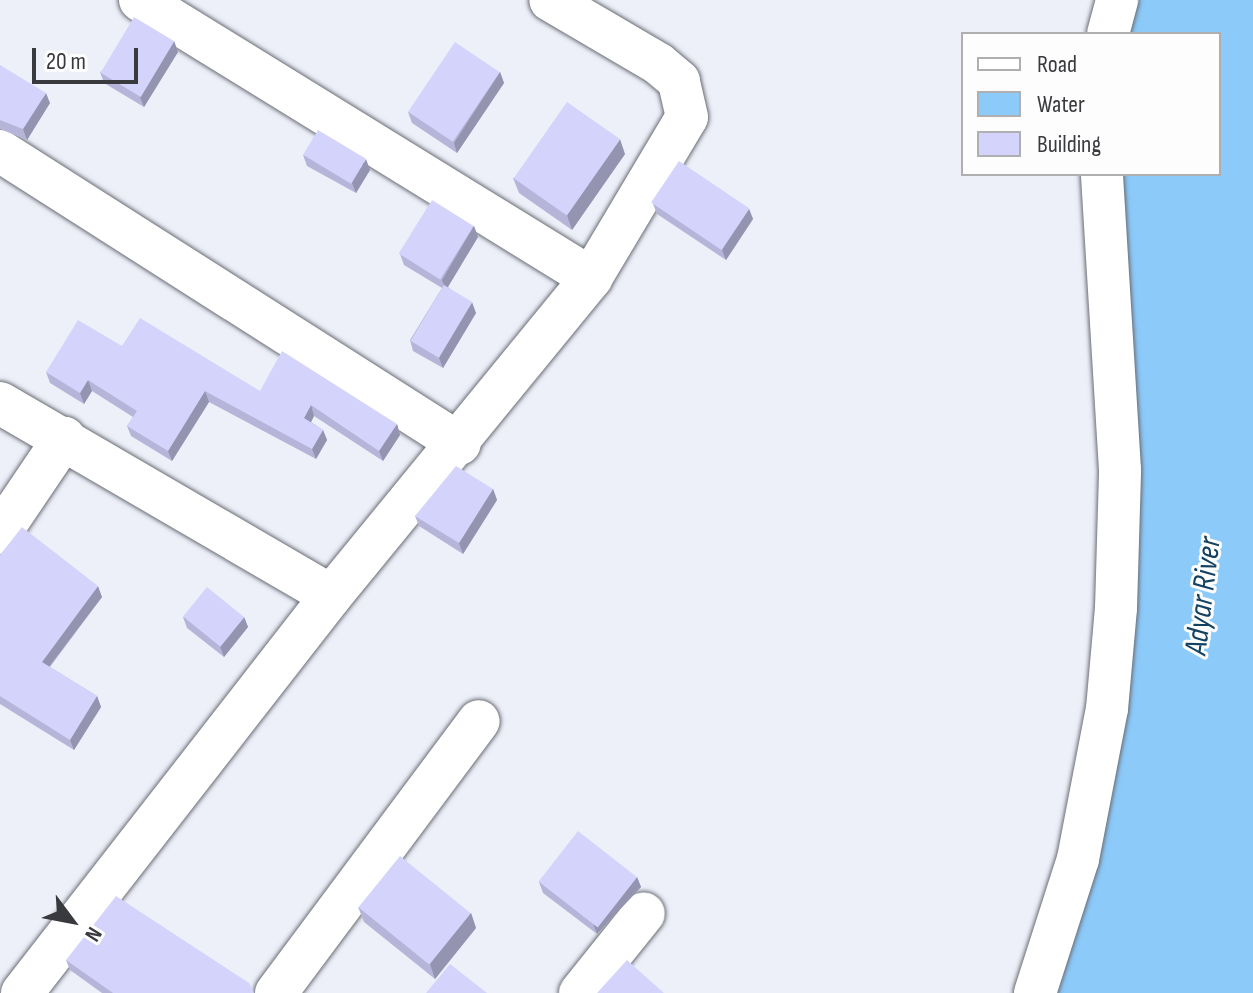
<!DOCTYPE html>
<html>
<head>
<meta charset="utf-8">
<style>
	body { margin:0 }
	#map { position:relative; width:1253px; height:993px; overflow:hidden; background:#edf0f9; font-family:"Sofia Sans Condensed",sans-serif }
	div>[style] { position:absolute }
	.water>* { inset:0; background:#8ccafa }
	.roads { filter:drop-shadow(0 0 2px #6a6d75) drop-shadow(0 0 2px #6a6d75) }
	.street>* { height:42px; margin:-21px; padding:0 21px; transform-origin:21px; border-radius:21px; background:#fff }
	.wall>* { inset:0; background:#b6b5d9 }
	.shaded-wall>* { inset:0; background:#9494b0 }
	.building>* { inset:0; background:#d4d3fc; transform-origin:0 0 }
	span { translate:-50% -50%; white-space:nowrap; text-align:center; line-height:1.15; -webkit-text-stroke:6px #fdfdfd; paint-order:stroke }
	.water-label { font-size:32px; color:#134161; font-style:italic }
	.legend { position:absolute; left:961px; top:32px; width:260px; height:144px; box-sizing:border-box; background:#fdfdfd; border:2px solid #afafb1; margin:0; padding:10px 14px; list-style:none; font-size:24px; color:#393a3e }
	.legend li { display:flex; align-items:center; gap:16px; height:40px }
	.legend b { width:40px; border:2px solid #afafb1 }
	.north { position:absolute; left:32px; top:881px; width:80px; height:80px; -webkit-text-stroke:6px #fdfdfd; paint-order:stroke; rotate:122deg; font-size:22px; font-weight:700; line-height:32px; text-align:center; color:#393a3e }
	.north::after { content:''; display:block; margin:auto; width:28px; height:36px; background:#393a3e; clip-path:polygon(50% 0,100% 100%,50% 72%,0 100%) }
	.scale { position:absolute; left:32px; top:48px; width:106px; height:36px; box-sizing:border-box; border:4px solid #393a3e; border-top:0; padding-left:10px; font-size:24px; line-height:28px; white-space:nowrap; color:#393a3e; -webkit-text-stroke:6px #fdfdfd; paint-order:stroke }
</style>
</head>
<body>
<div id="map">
	<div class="water">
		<i style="clip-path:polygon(1115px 0,1253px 0,1253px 993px,1035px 993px,1113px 660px,1114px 174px,1219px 174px,1219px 34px,1115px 34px)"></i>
	</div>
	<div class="roads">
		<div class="street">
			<i style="left:140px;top:0;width:530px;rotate:31.65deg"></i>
			<i style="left:1108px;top:34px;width:35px;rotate:-75deg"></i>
			<i style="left:0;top:151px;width:545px;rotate:32.5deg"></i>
			<i style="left:0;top:403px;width:383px;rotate:30.2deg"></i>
			<i style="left:0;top:533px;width:115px;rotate:-56deg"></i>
			<i style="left:22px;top:993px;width:503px;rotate:-52.11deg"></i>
			<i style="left:331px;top:596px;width:411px;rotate:-50.7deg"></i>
			<i style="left:591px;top:278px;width:187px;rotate:-59.2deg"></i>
			<i style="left:687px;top:117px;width:37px;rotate:-103deg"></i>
			<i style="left:679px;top:81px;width:26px;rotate:-140deg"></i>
			<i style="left:659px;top:64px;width:126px;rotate:-149.6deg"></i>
			<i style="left:276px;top:993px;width:339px;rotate:-53.3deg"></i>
			<i style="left:580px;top:993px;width:102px;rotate:-51.3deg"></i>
			<i style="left:1035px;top:993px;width:141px;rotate:-72.2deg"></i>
			<i style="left:1078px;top:859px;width:153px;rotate:-79.1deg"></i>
			<i style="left:1107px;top:709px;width:101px;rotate:-84.9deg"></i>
			<i style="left:1116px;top:608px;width:138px;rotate:-88.3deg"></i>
			<i style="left:1120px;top:470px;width:297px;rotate:-93.5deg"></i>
		</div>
	</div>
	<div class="wall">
		<i style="clip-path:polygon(174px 41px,178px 52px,144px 107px,104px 83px,100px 72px)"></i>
		<i style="clip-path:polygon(0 65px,50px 103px,27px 140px,0 129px)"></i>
		<i style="clip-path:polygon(500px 72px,504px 83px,457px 153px,412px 123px,408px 112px)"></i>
		<i style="clip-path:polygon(625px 154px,572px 230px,519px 193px,513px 178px)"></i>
		<i style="clip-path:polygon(303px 155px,370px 170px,356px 193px,307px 166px)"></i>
		<i style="clip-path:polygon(653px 204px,749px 209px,753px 219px,726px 260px,657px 214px)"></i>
		<i style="clip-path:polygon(474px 226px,478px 237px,448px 287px,476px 313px,443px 368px,413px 351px,410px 340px,442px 288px,404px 265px,400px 254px)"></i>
		<i style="clip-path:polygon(122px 346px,260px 391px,397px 424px,400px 435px,383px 461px,314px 416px,311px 422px,323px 430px,327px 440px,316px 459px,209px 402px,172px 461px,131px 436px,127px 426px,133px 417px,92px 391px,84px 404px,50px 383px,46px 372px)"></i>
		<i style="clip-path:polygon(493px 489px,497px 500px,463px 554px,419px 526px,415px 516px)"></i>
		<i style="clip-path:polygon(0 555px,102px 597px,50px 667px,97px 696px,101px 707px,74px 750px,0 704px)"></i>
		<i style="clip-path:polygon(183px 617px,244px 617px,248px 627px,224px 657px,187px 628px)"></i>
		<i style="clip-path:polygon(637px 877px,641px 887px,597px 934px,543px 893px,539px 882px)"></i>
		<i style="clip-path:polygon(358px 907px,471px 913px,476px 928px,435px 979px,364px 922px)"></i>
		<i style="clip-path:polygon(66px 960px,254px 993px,102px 993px,70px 970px)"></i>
	</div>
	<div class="shaded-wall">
		<i style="clip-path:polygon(174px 41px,178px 52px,144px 107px,140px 97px)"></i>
		<i style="clip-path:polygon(500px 72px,504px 83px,457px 153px,454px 143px)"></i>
		<i style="clip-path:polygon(46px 93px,50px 103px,27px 140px,23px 129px)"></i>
		<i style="clip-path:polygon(620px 139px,625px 154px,572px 230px,567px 215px)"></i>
		<i style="clip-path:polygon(366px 159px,370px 170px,356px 193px,352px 183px)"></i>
		<i style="clip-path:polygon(749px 209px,753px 219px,726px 260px,722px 250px)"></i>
		<i style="clip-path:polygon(474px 226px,478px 237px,446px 290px,442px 280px)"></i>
		<i style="clip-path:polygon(472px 302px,476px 313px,443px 368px,439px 358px)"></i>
		<i style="clip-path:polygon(88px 380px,92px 391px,84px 404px,80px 393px)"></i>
		<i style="clip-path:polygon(205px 391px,209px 402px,172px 461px,168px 451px)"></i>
		<i style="clip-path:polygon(311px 405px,314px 416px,308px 428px,304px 418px)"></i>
		<i style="clip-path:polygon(397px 424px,400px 435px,383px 461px,379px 451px)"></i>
		<i style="clip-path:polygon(323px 430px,327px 440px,316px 459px,312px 449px)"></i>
		<i style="clip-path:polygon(493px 489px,497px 500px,463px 554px,459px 543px)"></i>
		<i style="clip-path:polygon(98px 586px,102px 597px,45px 672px,42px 662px)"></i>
		<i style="clip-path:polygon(244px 617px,248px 627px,224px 657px,220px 646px)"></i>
		<i style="clip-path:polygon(97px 696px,101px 707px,74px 750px,70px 740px)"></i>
		<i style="clip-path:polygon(637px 877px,641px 887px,597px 934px,593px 923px)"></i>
		<i style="clip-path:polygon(471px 913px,476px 928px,435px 979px,430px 964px)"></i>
	</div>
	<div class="building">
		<i style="left:134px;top:17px;width:47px;height:65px;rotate:31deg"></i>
		<i style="left:455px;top:42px;width:54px;height:84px;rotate:34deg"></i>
		<i style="clip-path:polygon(0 65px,46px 93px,23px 129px,0 120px)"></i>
		<i style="left:567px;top:102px;width:65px;height:93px;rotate:35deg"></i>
		<i style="left:318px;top:130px;width:56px;height:29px;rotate:31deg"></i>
		<i style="left:679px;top:161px;width:85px;height:50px;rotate:34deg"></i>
		<i style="left:432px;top:200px;width:49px;height:63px;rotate:32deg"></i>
		<i style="left:444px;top:285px;width:33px;height:65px;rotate:31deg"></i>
		<i style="clip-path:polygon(140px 318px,260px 391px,282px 351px,397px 424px,379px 451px,311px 405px,304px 418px,323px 430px,312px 449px,205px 391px,168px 451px,127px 426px,137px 411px,88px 380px,80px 393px,46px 372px,78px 320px,122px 346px)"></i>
		<i style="clip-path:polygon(456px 466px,493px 489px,459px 543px,415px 516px)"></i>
		<i style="clip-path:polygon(22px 527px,98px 586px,42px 662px,97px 696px,70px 740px,0 696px,0 555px)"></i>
		<i style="left:207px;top:587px;width:48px;height:38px;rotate:39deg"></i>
		<i style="left:578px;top:831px;width:75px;height:64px;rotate:38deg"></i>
		<i style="left:400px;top:856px;width:91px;height:66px;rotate:39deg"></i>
		<i style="clip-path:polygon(116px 896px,249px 983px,254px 993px,113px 993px,66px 960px)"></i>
		<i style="clip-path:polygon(627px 960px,664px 993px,597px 993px)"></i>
		<i style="clip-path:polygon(450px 964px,487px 993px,426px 993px)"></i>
	</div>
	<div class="water-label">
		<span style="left:1204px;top:596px;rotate:-83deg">Adyar River</span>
	</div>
	<ul class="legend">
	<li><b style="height:10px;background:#fff"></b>Road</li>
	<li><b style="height:22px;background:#8ccafa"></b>Water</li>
	<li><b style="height:22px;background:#d4d3fc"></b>Building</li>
	</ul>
	<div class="north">N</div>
	<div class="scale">20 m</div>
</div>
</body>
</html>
